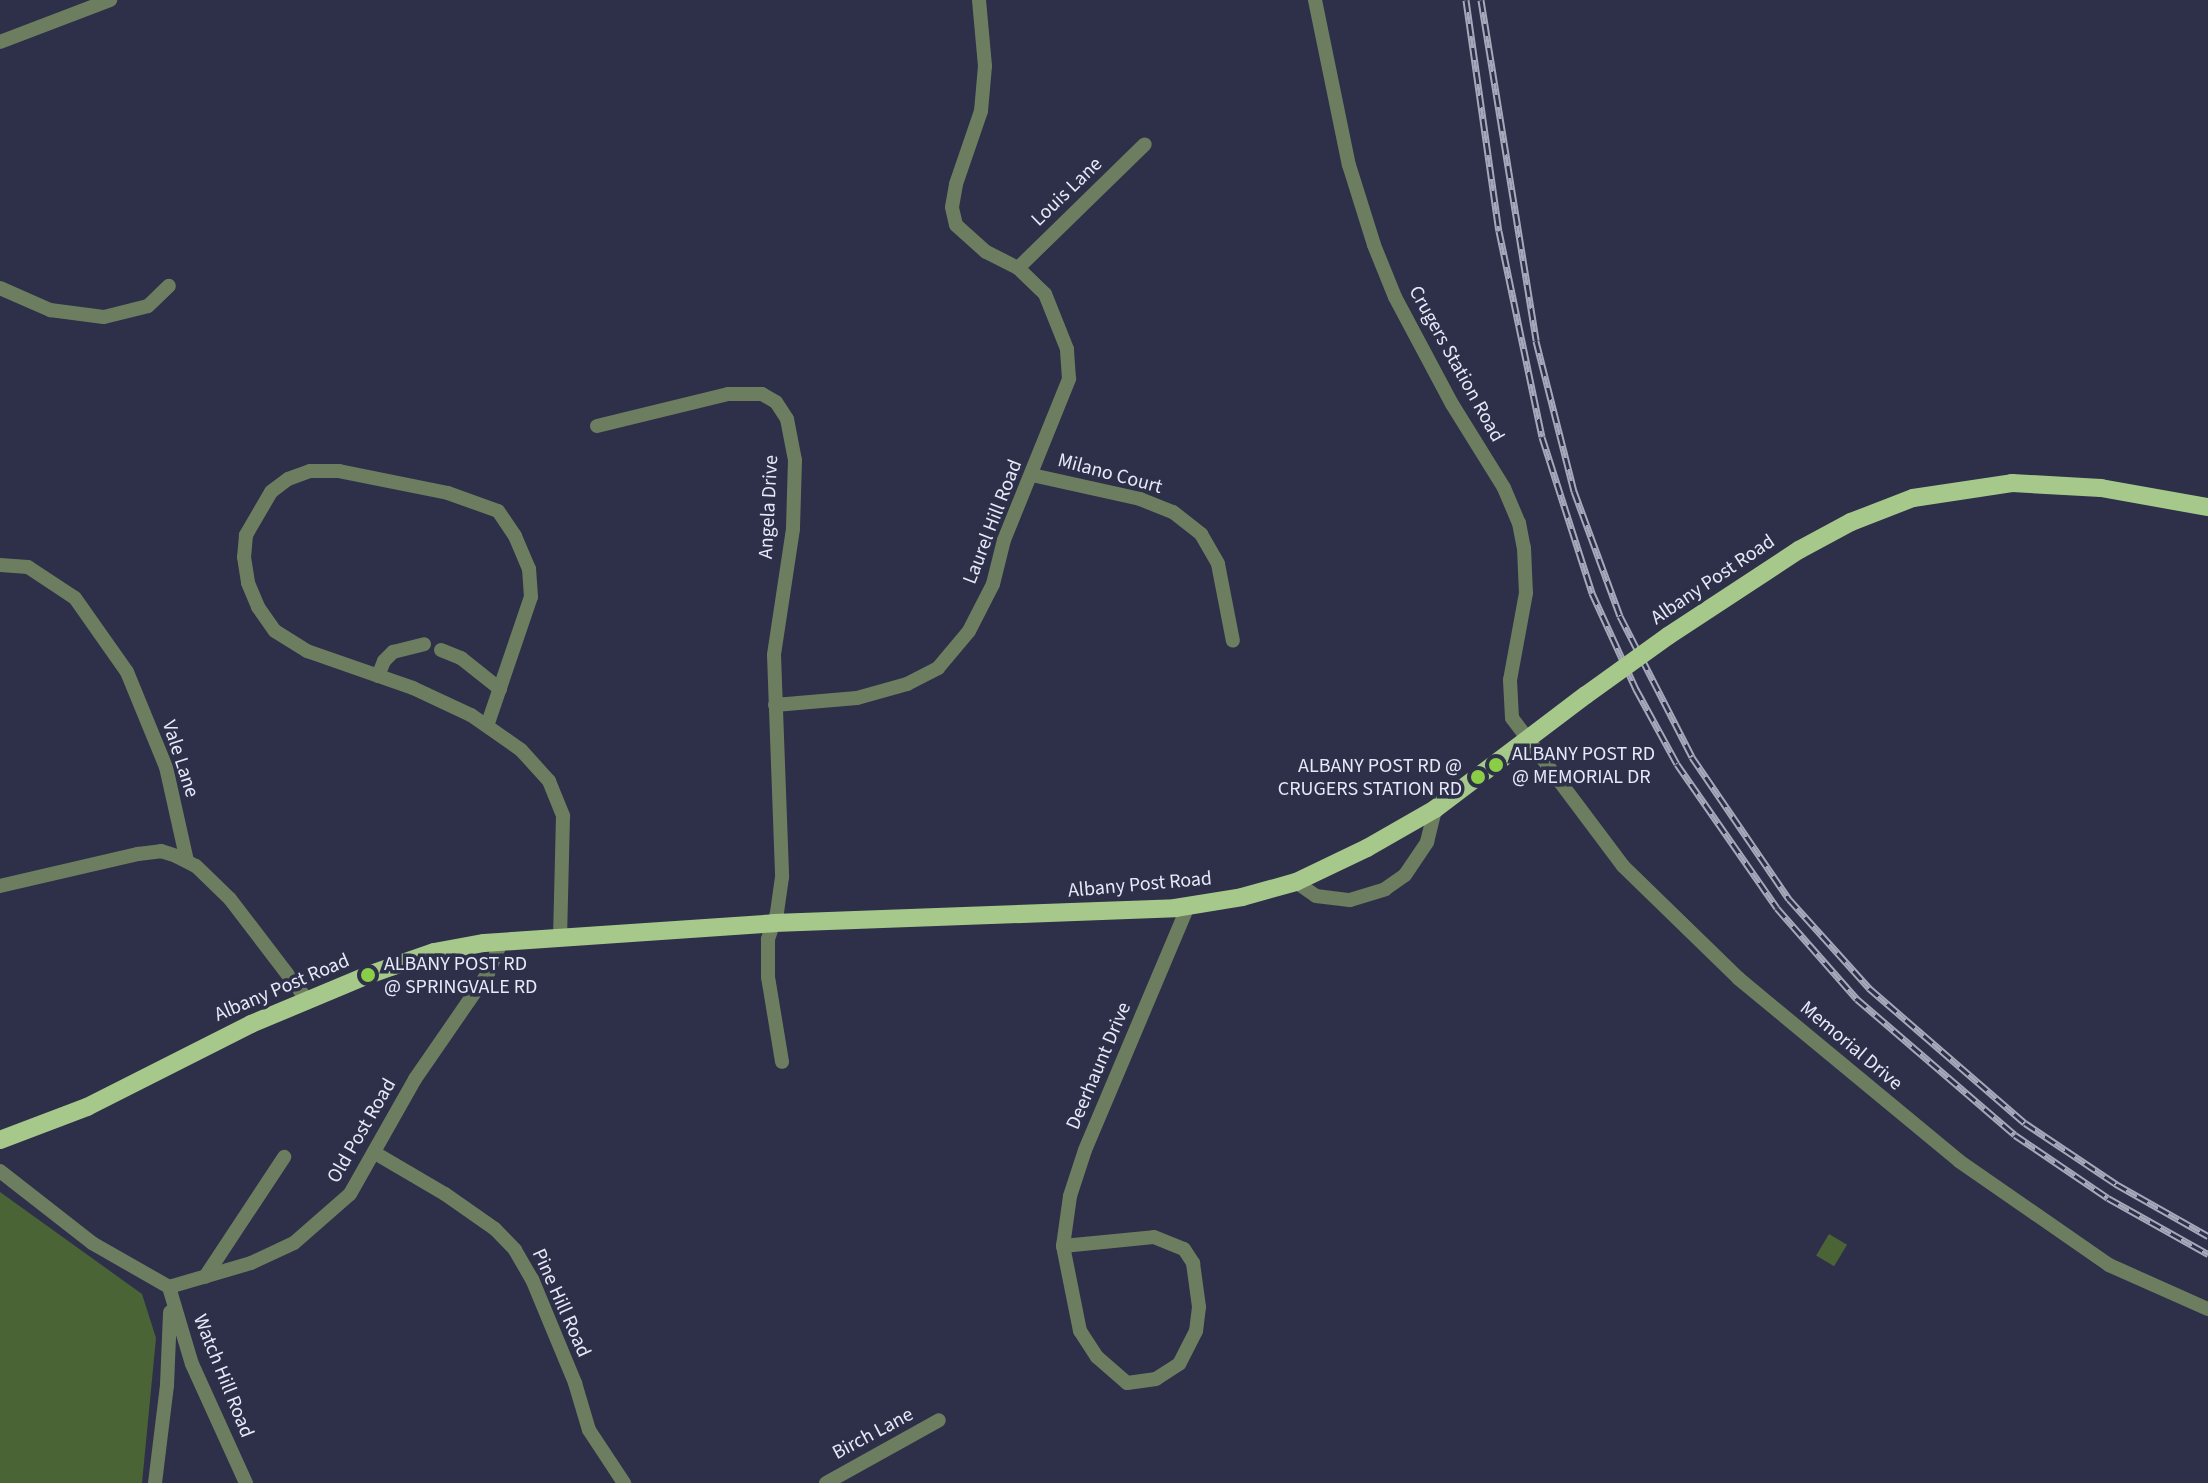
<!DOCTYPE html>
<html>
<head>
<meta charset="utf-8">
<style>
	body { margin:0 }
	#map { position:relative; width:2208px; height:1483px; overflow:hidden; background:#2d3048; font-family:"Source Sans 3",sans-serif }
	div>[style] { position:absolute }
	.green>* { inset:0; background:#4a6436; transform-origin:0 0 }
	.minor>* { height:14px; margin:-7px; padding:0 7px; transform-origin:7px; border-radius:7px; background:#6d7e60 }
	.major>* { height:18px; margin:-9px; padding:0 9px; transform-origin:9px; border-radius:9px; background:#a6c98b }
	.rail>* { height:7px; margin-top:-3.5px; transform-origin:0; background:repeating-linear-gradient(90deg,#2d3048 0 12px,#a6a9bb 0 24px); box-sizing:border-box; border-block:2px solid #a6a9bb }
	.major-bridge>* { height:18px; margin:-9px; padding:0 9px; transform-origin:9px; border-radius:9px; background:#a6c98b }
	.dots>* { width:22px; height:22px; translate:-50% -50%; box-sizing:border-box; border:4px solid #2d3048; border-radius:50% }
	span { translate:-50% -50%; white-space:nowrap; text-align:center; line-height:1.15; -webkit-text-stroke:7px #2d3048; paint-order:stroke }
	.street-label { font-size:20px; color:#e6e9f9 }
	.poi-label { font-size:20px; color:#e6e9f9 }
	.left { translate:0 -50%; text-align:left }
	.right { translate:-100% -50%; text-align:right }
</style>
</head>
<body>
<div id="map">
	<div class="green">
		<i style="clip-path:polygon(0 1192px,142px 1294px,156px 1338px,142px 1483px,0 1483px)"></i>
		<i style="left:1829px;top:1234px;width:21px;height:25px;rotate:31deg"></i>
	</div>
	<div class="minor">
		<i style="left:1315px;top:0;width:168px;rotate:78.4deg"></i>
		<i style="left:1349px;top:165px;width:84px;rotate:72.6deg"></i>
		<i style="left:1374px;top:245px;width:56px;rotate:68deg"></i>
		<i style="left:1395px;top:297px;width:121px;rotate:62deg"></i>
		<i style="left:1452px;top:404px;width:99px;rotate:58.2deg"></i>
		<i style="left:1504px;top:488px;width:38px;rotate:67deg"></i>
		<i style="left:1519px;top:523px;width:25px;rotate:79deg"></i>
		<i style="left:1524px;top:548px;width:45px;rotate:87.5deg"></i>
		<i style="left:1526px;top:593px;width:88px;rotate:100.4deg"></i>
		<i style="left:1510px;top:680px;width:38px;rotate:87deg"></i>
		<i style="left:1512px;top:718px;width:185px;rotate:53.1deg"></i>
		<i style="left:1623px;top:866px;width:161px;rotate:44.2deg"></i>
		<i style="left:1738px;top:978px;width:287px;rotate:39.6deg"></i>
		<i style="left:1959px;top:1161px;width:183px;rotate:34.7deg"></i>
		<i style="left:2109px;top:1265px;width:108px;rotate:24deg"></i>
		<i style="left:0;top:42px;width:118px;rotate:-20.9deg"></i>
		<i style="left:1018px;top:268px;width:177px;rotate:-44.3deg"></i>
		<i style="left:0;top:288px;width:55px;rotate:23.7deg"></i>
		<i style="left:50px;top:310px;width:54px;rotate:7.4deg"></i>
		<i style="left:104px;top:317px;width:45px;rotate:-14deg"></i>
		<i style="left:148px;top:306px;width:29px;rotate:-44deg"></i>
		<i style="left:597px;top:426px;width:135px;rotate:-13.7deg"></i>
		<i style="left:728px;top:394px;width:34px"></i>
		<i style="left:762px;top:394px;width:16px;rotate:30deg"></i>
		<i style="left:776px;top:402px;width:20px;rotate:57deg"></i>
		<i style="left:787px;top:419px;width:42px;rotate:79deg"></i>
		<i style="left:795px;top:460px;width:69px;rotate:91.7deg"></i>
		<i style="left:793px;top:529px;width:127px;rotate:98.6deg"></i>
		<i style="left:774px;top:655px;width:222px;rotate:87.9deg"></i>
		<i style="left:782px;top:877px;width:36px;rotate:98deg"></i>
		<i style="left:777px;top:913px;width:28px;rotate:109deg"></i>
		<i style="left:768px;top:939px;width:38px;rotate:90deg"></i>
		<i style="left:768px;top:977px;width:86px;rotate:80.6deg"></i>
		<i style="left:1032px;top:475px;width:111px;rotate:12.5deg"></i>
		<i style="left:1140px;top:499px;width:35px;rotate:22deg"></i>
		<i style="left:1173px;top:512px;width:36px;rotate:38deg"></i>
		<i style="left:1201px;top:534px;width:34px;rotate:60deg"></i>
		<i style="left:1218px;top:564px;width:78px;rotate:79deg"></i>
		<i style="left:0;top:565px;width:28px;rotate:4deg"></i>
		<i style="left:28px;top:567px;width:56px;rotate:33.4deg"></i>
		<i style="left:75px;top:598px;width:90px;rotate:54.9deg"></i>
		<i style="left:127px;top:672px;width:103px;rotate:67.7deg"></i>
		<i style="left:166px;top:767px;width:96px;rotate:77.4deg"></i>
		<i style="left:441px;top:650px;width:22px;rotate:22deg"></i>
		<i style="left:461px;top:658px;width:50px;rotate:38.5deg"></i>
		<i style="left:378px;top:676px;width:16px;rotate:-68deg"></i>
		<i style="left:384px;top:661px;width:13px;rotate:-45deg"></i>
		<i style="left:393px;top:652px;width:32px;rotate:-14deg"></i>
		<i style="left:775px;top:705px;width:82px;rotate:-4.9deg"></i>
		<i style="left:857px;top:698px;width:52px;rotate:-15.6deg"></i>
		<i style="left:907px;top:684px;width:35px;rotate:-27deg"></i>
		<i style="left:938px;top:668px;width:48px;rotate:-50deg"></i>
		<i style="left:969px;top:631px;width:53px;rotate:-62.9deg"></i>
		<i style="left:993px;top:584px;width:45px;rotate:-76deg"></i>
		<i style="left:1004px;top:540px;width:174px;rotate:-68deg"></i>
		<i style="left:1069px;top:379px;width:30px;rotate:-94deg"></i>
		<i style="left:1067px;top:349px;width:59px;rotate:-111.8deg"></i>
		<i style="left:1045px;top:294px;width:37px;rotate:-136deg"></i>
		<i style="left:1018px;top:268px;width:36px;rotate:-153deg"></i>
		<i style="left:986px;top:252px;width:40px;rotate:-138deg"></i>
		<i style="left:956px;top:225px;width:18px;rotate:-103deg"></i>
		<i style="left:952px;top:207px;width:23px;rotate:-80deg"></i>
		<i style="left:956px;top:184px;width:77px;rotate:-71.1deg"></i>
		<i style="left:981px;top:111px;width:45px;rotate:-84.9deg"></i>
		<i style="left:985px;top:66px;width:66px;rotate:-95.2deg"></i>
		<i style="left:487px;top:726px;width:136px;rotate:-71.2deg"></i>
		<i style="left:531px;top:597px;width:28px;rotate:-94deg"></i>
		<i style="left:529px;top:569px;width:36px;rotate:-113deg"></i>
		<i style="left:515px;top:536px;width:30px;rotate:-124deg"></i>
		<i style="left:498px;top:511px;width:53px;rotate:-160.2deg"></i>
		<i style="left:448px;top:493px;width:111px;rotate:-168.6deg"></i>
		<i style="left:339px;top:471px;width:29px;rotate:180deg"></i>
		<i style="left:310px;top:471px;width:23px;rotate:160deg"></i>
		<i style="left:288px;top:479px;width:21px;rotate:143deg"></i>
		<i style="left:271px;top:492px;width:50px;rotate:120.2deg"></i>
		<i style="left:246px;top:535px;width:22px;rotate:95deg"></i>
		<i style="left:244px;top:557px;width:26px;rotate:81deg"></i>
		<i style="left:248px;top:583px;width:26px;rotate:67deg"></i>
		<i style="left:258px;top:607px;width:29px;rotate:55deg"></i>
		<i style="left:275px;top:631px;width:38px;rotate:32deg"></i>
		<i style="left:307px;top:651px;width:112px;rotate:19.2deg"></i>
		<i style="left:413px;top:688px;width:64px;rotate:25deg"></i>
		<i style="left:471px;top:715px;width:61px;rotate:35deg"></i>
		<i style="left:521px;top:750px;width:42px;rotate:47.9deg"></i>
		<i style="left:549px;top:781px;width:38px;rotate:68deg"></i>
		<i style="left:563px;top:816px;width:122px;rotate:91.4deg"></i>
		<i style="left:1296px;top:882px;width:24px;rotate:35deg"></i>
		<i style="left:1316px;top:896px;width:34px;rotate:7deg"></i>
		<i style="left:1350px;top:900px;width:37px;rotate:-17deg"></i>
		<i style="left:1385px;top:889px;width:24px;rotate:-35deg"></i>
		<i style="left:1405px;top:875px;width:40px;rotate:-56deg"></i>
		<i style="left:1427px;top:842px;width:34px;rotate:-76deg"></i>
		<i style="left:0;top:886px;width:142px;rotate:-13.1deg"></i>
		<i style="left:138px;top:854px;width:23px;rotate:-7deg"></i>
		<i style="left:161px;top:851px;width:16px;rotate:18deg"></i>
		<i style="left:176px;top:856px;width:22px;rotate:27deg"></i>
		<i style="left:196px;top:866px;width:47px;rotate:44.1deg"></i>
		<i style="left:230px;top:899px;width:128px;rotate:52.6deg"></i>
		<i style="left:375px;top:1153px;width:81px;rotate:30.4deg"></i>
		<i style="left:445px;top:1194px;width:61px;rotate:35deg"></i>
		<i style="left:495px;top:1229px;width:29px;rotate:46deg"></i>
		<i style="left:515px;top:1250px;width:34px;rotate:60deg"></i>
		<i style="left:532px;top:1279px;width:113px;rotate:67.5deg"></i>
		<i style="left:575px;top:1383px;width:49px;rotate:73.4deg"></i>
		<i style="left:589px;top:1430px;width:64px;rotate:56.6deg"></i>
		<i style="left:0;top:1171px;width:117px;rotate:38deg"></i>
		<i style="left:92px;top:1243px;width:89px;rotate:29.7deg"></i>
		<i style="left:169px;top:1287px;width:85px;rotate:-16.3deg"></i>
		<i style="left:251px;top:1263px;width:47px;rotate:-24.9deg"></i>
		<i style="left:294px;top:1243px;width:74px;rotate:-41.2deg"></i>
		<i style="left:350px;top:1194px;width:132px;rotate:-60.5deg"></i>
		<i style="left:415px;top:1079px;width:129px;rotate:-55.4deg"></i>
		<i style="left:488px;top:973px;width:34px;rotate:-67deg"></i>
		<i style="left:1063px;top:1246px;width:91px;rotate:-5.6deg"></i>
		<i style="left:1154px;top:1237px;width:32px;rotate:22deg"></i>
		<i style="left:1184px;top:1249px;width:17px;rotate:57deg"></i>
		<i style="left:1193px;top:1263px;width:44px;rotate:82.2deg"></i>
		<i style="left:1199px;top:1307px;width:24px;rotate:97deg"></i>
		<i style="left:1196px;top:1331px;width:37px;rotate:117deg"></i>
		<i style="left:1179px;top:1364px;width:27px;rotate:147deg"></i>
		<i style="left:1156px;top:1379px;width:29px;rotate:172deg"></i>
		<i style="left:1127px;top:1383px;width:40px;rotate:-139deg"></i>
		<i style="left:1097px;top:1357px;width:31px;rotate:-123deg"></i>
		<i style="left:1080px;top:1331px;width:87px;rotate:-101.3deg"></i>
		<i style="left:1063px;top:1246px;width:50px;rotate:-82deg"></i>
		<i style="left:1070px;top:1196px;width:48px;rotate:-71.9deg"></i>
		<i style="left:1085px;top:1150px;width:265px;rotate:-67.1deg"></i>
		<i style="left:205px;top:1277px;width:144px;rotate:-56.6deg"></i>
		<i style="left:169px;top:1287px;width:80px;rotate:73.4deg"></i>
		<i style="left:192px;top:1364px;width:131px;rotate:65.6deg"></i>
		<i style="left:155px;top:1483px;width:99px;rotate:-83deg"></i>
		<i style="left:167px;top:1385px;width:73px;rotate:-87.6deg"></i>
		<i style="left:826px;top:1483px;width:129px;rotate:-29.1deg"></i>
	</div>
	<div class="major">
		<i style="left:1668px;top:636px;width:157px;rotate:-33.3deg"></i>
		<i style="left:1799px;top:550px;width:59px;rotate:-28.3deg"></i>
		<i style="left:1851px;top:522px;width:66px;rotate:-21.2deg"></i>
		<i style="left:1913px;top:498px;width:100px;rotate:-8.6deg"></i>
		<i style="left:2012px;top:483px;width:89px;rotate:3.2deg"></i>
		<i style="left:2101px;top:488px;width:109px;rotate:10.1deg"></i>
		<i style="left:0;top:1140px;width:93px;rotate:-20.8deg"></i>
		<i style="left:87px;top:1107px;width:184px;rotate:-26.8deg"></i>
		<i style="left:251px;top:1024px;width:127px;rotate:-22.7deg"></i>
		<i style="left:368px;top:975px;width:70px;rotate:-19.2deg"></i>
		<i style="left:434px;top:952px;width:51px;rotate:-10.2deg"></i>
		<i style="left:484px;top:943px;width:291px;rotate:-3.9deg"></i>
		<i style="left:774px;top:923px;width:401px;rotate:-2.1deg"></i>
		<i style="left:1175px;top:908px;width:68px;rotate:-9.3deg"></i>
		<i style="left:1242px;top:897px;width:56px;rotate:-15.5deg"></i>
		<i style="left:1296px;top:882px;width:79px;rotate:-25.6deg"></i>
		<i style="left:1367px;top:848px;width:78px;rotate:-29.8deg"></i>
		<i style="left:1435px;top:809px;width:189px;rotate:-37.1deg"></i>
	</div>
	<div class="rail">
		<i style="left:1466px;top:0;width:233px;rotate:81.9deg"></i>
		<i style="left:1499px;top:231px;width:210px;rotate:78.2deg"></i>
		<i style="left:1542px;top:437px;width:164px;rotate:72.2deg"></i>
		<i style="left:1592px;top:593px;width:106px;rotate:65.4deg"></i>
		<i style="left:1636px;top:689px;width:85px;rotate:61.3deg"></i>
		<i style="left:1677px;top:764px;width:175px;rotate:55.2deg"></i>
		<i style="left:1777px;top:908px;width:121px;rotate:48.7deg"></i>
		<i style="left:1857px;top:999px;width:208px;rotate:40.7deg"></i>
		<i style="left:2015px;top:1135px;width:112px;rotate:34.1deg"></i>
		<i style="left:2108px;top:1198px;width:115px;rotate:29.2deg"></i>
		<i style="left:1481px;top:0;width:345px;rotate:80.8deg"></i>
		<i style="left:1536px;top:341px;width:155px;rotate:75.8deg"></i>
		<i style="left:1574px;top:491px;width:133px;rotate:69.8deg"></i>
		<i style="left:1620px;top:616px;width:158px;rotate:62.9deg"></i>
		<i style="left:1692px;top:757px;width:172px;rotate:55.7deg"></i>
		<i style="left:1789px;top:899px;width:120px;rotate:48deg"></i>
		<i style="left:1869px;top:988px;width:206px;rotate:40.9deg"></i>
		<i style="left:2025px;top:1123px;width:110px;rotate:33.8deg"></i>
		<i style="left:2116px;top:1184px;width:106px;rotate:29.5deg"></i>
	</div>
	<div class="major-bridge">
		<i style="left:1586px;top:695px;width:101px;rotate:-35.7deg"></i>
	</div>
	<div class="dots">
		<i style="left:1496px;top:765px;background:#8ace47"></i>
		<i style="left:1478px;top:777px;background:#8ace47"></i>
		<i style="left:368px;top:975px;background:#8ace47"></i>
	</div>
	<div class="street-label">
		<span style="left:1067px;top:192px;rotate:-44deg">Louis Lane</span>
		<span style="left:1456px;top:364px;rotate:61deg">Crugers Station Road</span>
		<span style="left:1110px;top:474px;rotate:15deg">Milano Court</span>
		<span style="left:769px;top:507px;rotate:-87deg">Angela Drive</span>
		<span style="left:993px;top:522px;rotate:-69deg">Laurel Hill Road</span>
		<span style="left:1713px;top:580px;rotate:-34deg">Albany Post Road</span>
		<span style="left:180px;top:759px;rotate:72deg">Vale Lane</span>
		<span style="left:1140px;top:885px;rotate:-5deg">Albany Post Road</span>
		<span style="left:282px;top:988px;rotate:-23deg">Albany Post Road</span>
		<span style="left:1851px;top:1046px;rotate:40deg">Memorial Drive</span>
		<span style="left:1099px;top:1066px;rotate:-67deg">Deerhaunt Drive</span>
		<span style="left:362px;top:1131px;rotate:-60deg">Old Post Road</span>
		<span style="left:561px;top:1303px;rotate:66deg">Pine Hill Road</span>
		<span style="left:223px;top:1376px;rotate:68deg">Watch Hill Road</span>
		<span style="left:873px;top:1434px;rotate:-28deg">Birch Lane</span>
	</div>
	<div class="poi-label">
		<span class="left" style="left:1512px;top:766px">ALBANY POST RD<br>@ MEMORIAL DR</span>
		<span class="right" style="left:1462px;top:778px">ALBANY POST RD @<br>CRUGERS STATION RD</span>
		<span class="left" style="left:384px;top:976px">ALBANY POST RD<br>@ SPRINGVALE RD</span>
	</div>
</div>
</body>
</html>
